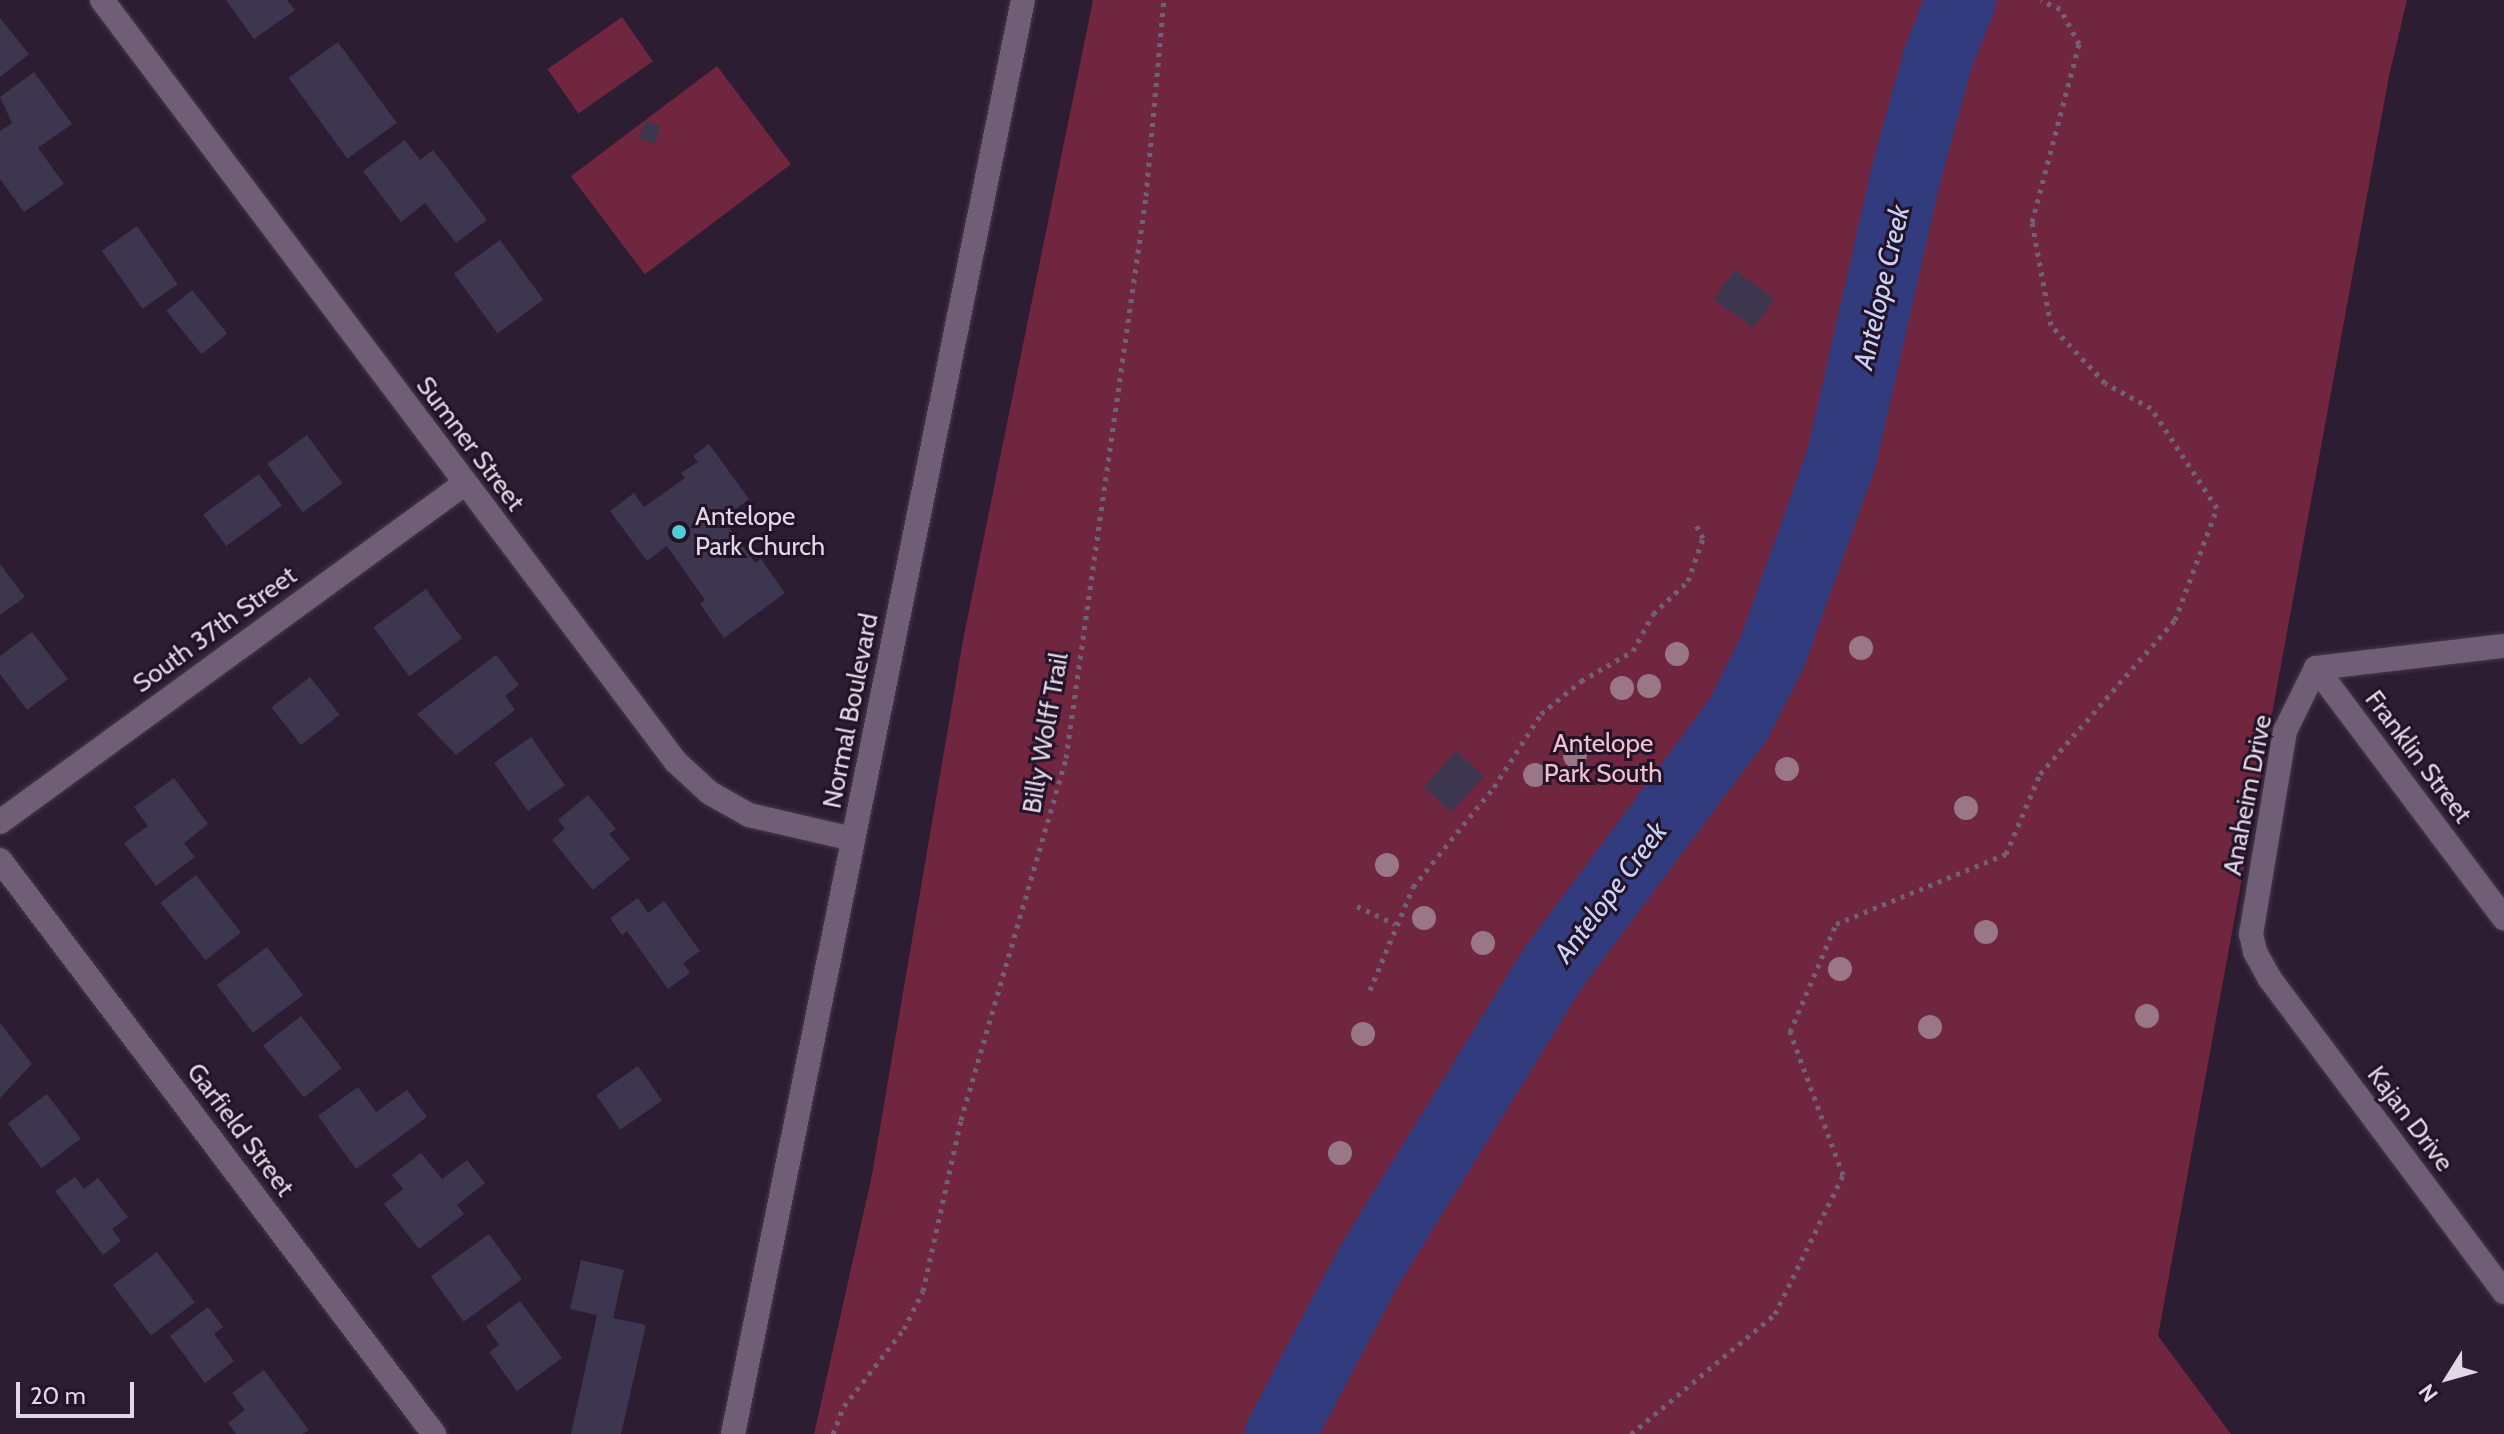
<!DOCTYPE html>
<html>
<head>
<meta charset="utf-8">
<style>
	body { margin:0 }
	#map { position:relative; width:2504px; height:1434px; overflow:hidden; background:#2d1d32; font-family:Cabin,sans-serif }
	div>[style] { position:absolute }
	.green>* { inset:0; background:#6f263e; transform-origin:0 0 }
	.river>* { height:70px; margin:-35px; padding:0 35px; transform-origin:35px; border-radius:35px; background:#313b7d }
	.building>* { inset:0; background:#3c364f; transform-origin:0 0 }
	.path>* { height:5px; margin-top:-2.5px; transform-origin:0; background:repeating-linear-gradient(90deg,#706274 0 4px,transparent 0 10px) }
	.roads { filter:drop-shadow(0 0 2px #46384a) drop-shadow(0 0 2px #46384a) }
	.street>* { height:24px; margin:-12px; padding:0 12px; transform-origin:12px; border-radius:12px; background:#705d76 }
	.secondary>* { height:24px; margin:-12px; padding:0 12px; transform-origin:12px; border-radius:12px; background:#705d76 }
	.trees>* { width:24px; height:24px; margin:-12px; border-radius:50%; background:#997787 }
	.dots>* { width:22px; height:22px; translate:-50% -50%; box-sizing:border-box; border:4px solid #231328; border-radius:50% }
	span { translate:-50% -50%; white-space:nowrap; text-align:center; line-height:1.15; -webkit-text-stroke:6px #231328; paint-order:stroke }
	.street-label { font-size:26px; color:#e2d7e5 }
	.poi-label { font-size:26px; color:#e2d7e5 }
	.left { translate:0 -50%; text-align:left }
	.park-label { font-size:26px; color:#f1c1cc }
	.water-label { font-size:28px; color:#c7d1f9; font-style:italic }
	.north { position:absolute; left:2408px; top:1338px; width:80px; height:80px; -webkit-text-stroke:6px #231328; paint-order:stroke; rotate:233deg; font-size:22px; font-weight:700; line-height:32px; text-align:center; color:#e2d7e5 }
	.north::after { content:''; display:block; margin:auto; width:28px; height:36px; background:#e2d7e5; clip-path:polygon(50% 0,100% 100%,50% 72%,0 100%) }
	.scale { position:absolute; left:16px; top:1382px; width:118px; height:36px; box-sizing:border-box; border:4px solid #e2d7e5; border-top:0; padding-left:10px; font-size:24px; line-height:28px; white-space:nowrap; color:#e2d7e5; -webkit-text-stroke:6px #231328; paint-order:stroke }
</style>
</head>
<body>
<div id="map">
	<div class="green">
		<i style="clip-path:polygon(1093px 0,2407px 0,2389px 76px,2158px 1336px,2231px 1434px,814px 1434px,872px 1175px,963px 640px)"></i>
		<i style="left:622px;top:17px;width:54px;height:91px;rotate:55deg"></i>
		<i style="left:717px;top:66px;width:123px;height:183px;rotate:53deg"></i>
	</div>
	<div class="river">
		<i style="left:1280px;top:1434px;width:190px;rotate:-62.1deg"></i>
		<i style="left:1369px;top:1266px;width:350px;rotate:-58.3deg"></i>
		<i style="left:1553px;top:968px;width:309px;rotate:-53.3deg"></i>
		<i style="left:1738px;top:720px;width:75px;rotate:-63.1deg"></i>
		<i style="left:1772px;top:653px;width:209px;rotate:-70.4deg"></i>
		<i style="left:1842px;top:456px;width:292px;rotate:-77.2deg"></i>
		<i style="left:1907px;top:171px;width:114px;rotate:-74.7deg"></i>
		<i style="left:1937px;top:61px;width:66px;rotate:-68.5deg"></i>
	</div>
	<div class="building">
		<i style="clip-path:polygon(226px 0,287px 0,295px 10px,254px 39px)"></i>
		<i style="clip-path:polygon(0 18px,29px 54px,0 77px)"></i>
		<i style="left:338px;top:42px;width:100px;height:61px;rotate:54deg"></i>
		<i style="clip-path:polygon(34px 72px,72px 124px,38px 148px,64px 184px,24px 212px,0 179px,0 131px,12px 123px,0 97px)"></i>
		<i style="left:645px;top:121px;width:16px;height:19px;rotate:18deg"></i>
		<i style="clip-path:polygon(405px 140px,420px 160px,433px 150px,487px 220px,456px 243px,425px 203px,401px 222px,363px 171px)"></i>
		<i style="left:137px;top:226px;width:71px;height:43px;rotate:55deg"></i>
		<i style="left:500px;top:240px;width:74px;height:57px;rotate:54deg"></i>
		<i style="left:1735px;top:270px;width:49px;height:36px;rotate:36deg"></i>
		<i style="left:192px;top:290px;width:56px;height:33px;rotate:51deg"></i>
		<i style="left:307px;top:435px;width:60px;height:49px;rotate:54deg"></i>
		<i style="clip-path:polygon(709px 444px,749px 499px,723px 519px,755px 563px,761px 559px,785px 593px,724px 638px,700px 604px,705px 600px,667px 546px,647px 561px,610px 511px,634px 493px,644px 507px,685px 478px,681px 473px,698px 462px,693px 456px)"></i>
		<i style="left:259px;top:474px;width:39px;height:69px;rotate:54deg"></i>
		<i style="clip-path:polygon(0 564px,25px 597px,0 615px)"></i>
		<i style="left:426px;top:589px;width:61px;height:65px;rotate:54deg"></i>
		<i style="clip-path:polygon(32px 632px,68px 679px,27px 710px,0 674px,0 656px)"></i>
		<i style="clip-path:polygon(496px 655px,519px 685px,505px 696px,515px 710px,456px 755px,417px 714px)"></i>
		<i style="left:310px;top:677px;width:48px;height:49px;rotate:52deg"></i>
		<i style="left:531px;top:737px;width:59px;height:45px;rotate:55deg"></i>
		<i style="left:1457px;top:751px;width:37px;height:49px;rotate:43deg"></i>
		<i style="clip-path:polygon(174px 778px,208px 824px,184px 843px,195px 857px,156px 886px,124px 843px,148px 826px,134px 807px)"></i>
		<i style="clip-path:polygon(588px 795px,616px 829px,609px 834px,630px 859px,593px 890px,552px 840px,565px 829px,558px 820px)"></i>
		<i style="left:196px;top:875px;width:73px;height:45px;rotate:52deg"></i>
		<i style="clip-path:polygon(638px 898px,648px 913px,664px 901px,700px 951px,683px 963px,690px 973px,668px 989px,627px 931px,622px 935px,610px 918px)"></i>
		<i style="left:267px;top:947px;width:60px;height:63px;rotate:53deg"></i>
		<i style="left:301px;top:1016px;width:66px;height:48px;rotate:52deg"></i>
		<i style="clip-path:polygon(0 1023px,32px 1064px,0 1098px)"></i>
		<i style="left:638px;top:1066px;width:42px;height:51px;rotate:55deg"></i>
		<i style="clip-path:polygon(358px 1087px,376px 1112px,407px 1090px,427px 1117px,356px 1169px,318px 1116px)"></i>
		<i style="left:47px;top:1094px;width:56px;height:49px;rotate:53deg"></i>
		<i style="clip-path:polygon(421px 1153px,442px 1179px,467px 1160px,485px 1183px,457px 1205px,464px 1214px,419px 1249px,384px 1204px,403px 1189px,392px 1175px)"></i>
		<i style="clip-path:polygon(75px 1177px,84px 1189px,98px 1178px,128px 1217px,112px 1229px,121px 1241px,103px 1255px,55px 1191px)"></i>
		<i style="left:489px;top:1234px;width:56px;height:72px;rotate:54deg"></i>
		<i style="left:157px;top:1252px;width:63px;height:55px;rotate:53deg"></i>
		<i style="clip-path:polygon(581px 1260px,624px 1270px,613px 1318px,646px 1325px,621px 1434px,571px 1434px,597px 1315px,570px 1309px)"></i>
		<i style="clip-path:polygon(520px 1301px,562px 1358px,517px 1391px,489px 1352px,499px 1345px,486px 1326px)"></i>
		<i style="clip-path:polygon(208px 1307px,223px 1327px,214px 1334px,234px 1361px,205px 1383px,170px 1336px)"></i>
		<i style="clip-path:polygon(264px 1370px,309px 1430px,303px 1434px,236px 1434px,228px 1423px,245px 1410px,232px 1393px)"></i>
	</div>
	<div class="path">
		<i style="left:1357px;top:906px;width:42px;rotate:25.3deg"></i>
		<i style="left:1370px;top:990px;width:112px;rotate:-67.3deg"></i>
		<i style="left:1413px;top:887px;width:129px;rotate:-51deg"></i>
		<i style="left:1494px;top:787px;width:87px;rotate:-57.2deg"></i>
		<i style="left:1541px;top:714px;width:52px;rotate:-39.5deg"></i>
		<i style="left:1581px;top:681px;width:60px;rotate:-30deg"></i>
		<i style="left:1633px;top:651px;width:42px;rotate:-61.6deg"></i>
		<i style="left:1653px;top:614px;width:48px;rotate:-43.3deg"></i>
		<i style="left:1688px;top:581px;width:46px;rotate:-70.8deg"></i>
		<i style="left:1703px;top:538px;width:17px;rotate:-118deg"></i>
		<i style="left:833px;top:1434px;width:30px;rotate:-69deg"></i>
		<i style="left:844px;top:1406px;width:98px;rotate:-52.1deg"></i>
		<i style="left:904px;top:1329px;width:42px;rotate:-63.4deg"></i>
		<i style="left:923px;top:1291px;width:175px;rotate:-77.5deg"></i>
		<i style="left:961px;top:1120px;width:377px;rotate:-73.8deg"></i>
		<i style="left:1066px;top:758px;width:568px;rotate:-81.9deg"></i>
		<i style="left:1146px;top:196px;width:197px;rotate:-84.8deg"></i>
		<i style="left:1631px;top:1434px;width:187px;rotate:-39.8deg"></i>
		<i style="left:1775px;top:1314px;width:155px;rotate:-63.9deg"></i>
		<i style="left:1843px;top:1175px;width:153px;rotate:-110.3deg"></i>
		<i style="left:1790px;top:1032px;width:117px;rotate:-66.9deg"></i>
		<i style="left:1836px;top:924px;width:184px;rotate:-22.4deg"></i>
		<i style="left:2006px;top:854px;width:87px;rotate:-67deg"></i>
		<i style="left:2040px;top:774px;width:205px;rotate:-48.8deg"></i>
		<i style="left:2175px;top:620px;width:120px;rotate:-69.4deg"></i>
		<i style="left:2217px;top:508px;width:120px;rotate:-123.4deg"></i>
		<i style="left:2151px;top:408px;width:52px;rotate:-151.5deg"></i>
		<i style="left:2105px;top:383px;width:79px;rotate:-133deg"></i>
		<i style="left:2051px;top:325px;width:105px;rotate:-100.5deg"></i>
		<i style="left:2032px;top:222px;width:184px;rotate:-75.2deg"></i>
		<i style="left:2079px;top:44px;width:40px;rotate:-118deg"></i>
		<i style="left:2060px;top:9px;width:21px;rotate:-155deg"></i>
	</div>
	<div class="roads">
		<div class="street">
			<i style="left:2316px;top:668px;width:70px;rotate:116.2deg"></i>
			<i style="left:2285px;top:731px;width:206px;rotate:99.5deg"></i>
			<i style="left:2251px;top:934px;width:18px;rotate:77deg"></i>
			<i style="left:2255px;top:952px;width:31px;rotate:61deg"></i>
			<i style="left:2270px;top:979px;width:391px;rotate:53.2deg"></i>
			<i style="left:2316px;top:668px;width:313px;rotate:53.1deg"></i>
			<i style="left:2316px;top:668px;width:189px;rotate:-6.7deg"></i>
			<i style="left:0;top:822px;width:574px;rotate:-36.07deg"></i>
			<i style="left:0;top:860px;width:720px;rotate:52.91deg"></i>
		</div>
		<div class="secondary">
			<i style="left:102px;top:0;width:954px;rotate:53.01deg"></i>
			<i style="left:676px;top:762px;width:46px;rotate:42.4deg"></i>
			<i style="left:710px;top:793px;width:45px;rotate:29.4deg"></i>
			<i style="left:749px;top:815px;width:107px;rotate:13deg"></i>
			<i style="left:733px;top:1434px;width:1463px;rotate:-78.57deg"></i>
		</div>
	</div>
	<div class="trees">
		<i style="left:1861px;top:648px"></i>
		<i style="left:1677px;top:654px"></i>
		<i style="left:1649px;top:686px"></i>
		<i style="left:1622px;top:688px"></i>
		<i style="left:1575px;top:756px"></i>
		<i style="left:1787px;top:769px"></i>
		<i style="left:1535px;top:775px"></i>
		<i style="left:1966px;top:808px"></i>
		<i style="left:1387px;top:865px"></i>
		<i style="left:1424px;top:918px"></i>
		<i style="left:1986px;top:932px"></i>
		<i style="left:1483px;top:943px"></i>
		<i style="left:1840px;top:969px"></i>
		<i style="left:2147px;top:1016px"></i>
		<i style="left:1930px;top:1027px"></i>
		<i style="left:1363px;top:1034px"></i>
		<i style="left:1340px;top:1153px"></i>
	</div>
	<div class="dots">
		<i style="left:679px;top:532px;background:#52cbd9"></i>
	</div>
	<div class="street-label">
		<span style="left:470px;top:444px;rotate:53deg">Sumner Street</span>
		<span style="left:215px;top:630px;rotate:-36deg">South 37th Street</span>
		<span style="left:851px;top:711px;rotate:-79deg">Normal Boulevard</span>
		<span style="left:1046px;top:733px;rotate:-80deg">Billy Wolff Trail</span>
		<span style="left:2418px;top:757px;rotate:53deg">Franklin Street</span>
		<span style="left:2248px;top:795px;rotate:-79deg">Anaheim Drive</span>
		<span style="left:2410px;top:1119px;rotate:53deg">Kajan Drive</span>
		<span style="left:240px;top:1130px;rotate:53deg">Garfield Street</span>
	</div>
	<div class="poi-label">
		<span class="left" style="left:695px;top:532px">Antelope<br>Park Church</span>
	</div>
	<div class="park-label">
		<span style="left:1603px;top:759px">Antelope<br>Park South</span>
	</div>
	<div class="water-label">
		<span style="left:1881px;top:287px;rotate:-77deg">Antelope Creek</span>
		<span style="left:1610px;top:892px;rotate:-53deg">Antelope Creek</span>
	</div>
	<div class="north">N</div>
	<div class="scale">20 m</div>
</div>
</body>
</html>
